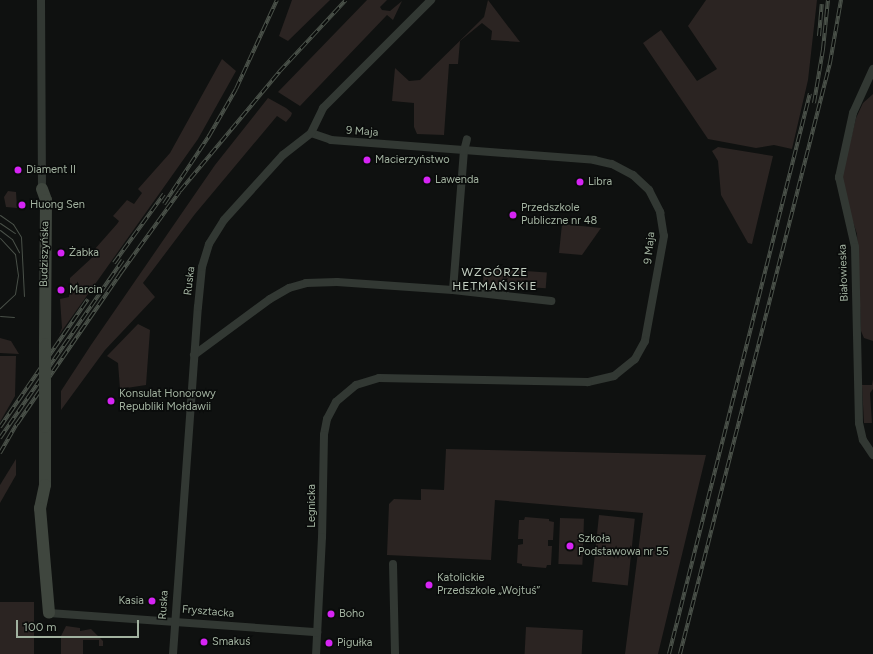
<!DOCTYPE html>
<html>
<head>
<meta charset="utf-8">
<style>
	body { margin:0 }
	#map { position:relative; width:873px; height:654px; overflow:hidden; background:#0f1110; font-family:Figtree,sans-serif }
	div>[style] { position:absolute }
	.green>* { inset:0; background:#2b2422; transform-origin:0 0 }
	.street>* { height:8px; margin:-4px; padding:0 4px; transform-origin:4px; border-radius:4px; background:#323833 }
	.secondary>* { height:12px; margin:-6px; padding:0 6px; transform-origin:6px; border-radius:6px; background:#3f463e }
	.tram>* { height:1px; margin:-0.5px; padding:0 0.5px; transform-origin:0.5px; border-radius:0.5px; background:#4a5149 }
	.rail>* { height:4px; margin-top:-2px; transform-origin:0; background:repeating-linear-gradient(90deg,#0a0c0b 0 8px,#4a5149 0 16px); box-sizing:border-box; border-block:1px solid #4a5149 }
	.secondary-bridge>* { height:12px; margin:-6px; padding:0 6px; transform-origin:6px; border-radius:6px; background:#3f463e }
	.dots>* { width:11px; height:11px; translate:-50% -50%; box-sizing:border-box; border:2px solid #0a0c0b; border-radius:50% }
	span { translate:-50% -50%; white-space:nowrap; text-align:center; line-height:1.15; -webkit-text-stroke:3px #0a0c0b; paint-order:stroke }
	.street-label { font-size:11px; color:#a2b2a0 }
	.poi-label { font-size:11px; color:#a2b2a0 }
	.left { translate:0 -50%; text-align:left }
	.right { translate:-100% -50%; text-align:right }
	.neighbourhood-label { font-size:12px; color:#c2cec1; letter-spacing:1px }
	.scale { position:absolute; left:16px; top:620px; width:123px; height:18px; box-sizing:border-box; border:2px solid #a2b2a0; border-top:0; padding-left:5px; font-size:12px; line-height:14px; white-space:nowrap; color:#a2b2a0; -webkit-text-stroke:3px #0a0c0b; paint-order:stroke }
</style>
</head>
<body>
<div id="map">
	<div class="green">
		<i style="clip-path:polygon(292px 0,330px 0,288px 41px,279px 36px)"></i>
		<i style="clip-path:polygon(367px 0,387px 0,380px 7px,382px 10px,390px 11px,402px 1px,393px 20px,387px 15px,300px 106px,278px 92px)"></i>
		<i style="clip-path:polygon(488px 0,520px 42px,491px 40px,492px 31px,482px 23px,460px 41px,458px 64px,449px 64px,444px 135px,417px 134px,414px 127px,414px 103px,392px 101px,395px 68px,409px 81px,420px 80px,484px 17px)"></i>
		<i style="clip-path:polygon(706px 0,817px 0,808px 80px,792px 149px,774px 145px,756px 148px,708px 139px,643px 43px,661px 30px,697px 81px,717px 69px,688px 26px)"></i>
		<i style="clip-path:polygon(222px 59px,236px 71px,198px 139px,59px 335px,62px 328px,60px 299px,69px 297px,70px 278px,96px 254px,94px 250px,117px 224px,119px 221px,113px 216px,127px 200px,134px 204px,142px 193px,138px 189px,170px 153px)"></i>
		<i style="clip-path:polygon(873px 94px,873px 341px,864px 338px,861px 331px,857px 234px,843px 192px,843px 171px,856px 118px,863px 103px)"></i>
		<i style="clip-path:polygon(268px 98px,286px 108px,292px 113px,291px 116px,286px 122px,277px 116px,195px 214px,143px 283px,155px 297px,105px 350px,61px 410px,61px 391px,91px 345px,215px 165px)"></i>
		<i style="clip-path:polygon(718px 147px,773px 156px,752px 244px,748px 243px,721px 195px,718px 161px,712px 151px)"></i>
		<i style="clip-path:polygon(8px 191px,16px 192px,17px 208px,6px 207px,4px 197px)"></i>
		<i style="clip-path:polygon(562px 224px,601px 228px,582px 255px,559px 253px)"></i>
		<i style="left:484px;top:268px;width:63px;height:16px;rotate:4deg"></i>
		<i style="clip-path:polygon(138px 324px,150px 330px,146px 385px,120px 389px,118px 363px,107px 356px)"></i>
		<i style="clip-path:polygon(0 338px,11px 341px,19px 354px,0 353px)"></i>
		<i style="clip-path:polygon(0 356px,16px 356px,15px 396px,0 422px)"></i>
		<i style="clip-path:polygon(873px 379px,873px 389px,870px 393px,872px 423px,864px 423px,862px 385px,872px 385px)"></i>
		<i style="clip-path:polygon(446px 449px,706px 455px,658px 654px,625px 654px,643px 513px,495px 500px,491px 560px,387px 555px,389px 504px,394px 499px,421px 500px,421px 489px,444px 490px)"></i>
		<i style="clip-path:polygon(16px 459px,16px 475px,0 503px,0 485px)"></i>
		<i style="left:599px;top:515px;width:36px;height:67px;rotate:6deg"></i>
		<i style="clip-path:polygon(525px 517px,549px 519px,549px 521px,554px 522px,553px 540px,548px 540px,548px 546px,552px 546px,551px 565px,547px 565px,546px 568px,522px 566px,522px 564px,517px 563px,518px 545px,523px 544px,523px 539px,518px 539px,519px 520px,524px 520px)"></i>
		<i style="left:560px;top:518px;width:24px;height:46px;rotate:2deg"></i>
		<i style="left:0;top:602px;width:34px;height:52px"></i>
		<i style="clip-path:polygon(66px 626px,80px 628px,80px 631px,91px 629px,103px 641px,103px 646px,99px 646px,99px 640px,83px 640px,83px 654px,61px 654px,61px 636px)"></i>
		<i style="left:526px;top:627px;width:57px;height:27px;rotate:3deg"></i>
	</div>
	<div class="street">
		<i style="left:41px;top:0;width:189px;rotate:89.7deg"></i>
		<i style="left:873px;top:69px;width:48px;rotate:114.4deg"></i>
		<i style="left:853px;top:113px;width:66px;rotate:102.3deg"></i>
		<i style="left:839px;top:177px;width:72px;rotate:77.1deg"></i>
		<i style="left:855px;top:247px;width:176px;rotate:88.7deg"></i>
		<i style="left:859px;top:423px;width:17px;rotate:77deg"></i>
		<i style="left:863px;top:440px;width:18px;rotate:56deg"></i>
		<i style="left:311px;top:133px;width:21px;rotate:19deg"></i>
		<i style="left:331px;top:140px;width:264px;rotate:4.3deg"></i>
		<i style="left:594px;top:160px;width:18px;rotate:13deg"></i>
		<i style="left:612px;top:164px;width:24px;rotate:28deg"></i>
		<i style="left:633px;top:175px;width:22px;rotate:43deg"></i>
		<i style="left:649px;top:190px;width:25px;rotate:63deg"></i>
		<i style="left:660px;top:212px;width:24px;rotate:81deg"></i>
		<i style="left:664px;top:236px;width:107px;rotate:100.3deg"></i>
		<i style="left:645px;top:341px;width:21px;rotate:119deg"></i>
		<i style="left:635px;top:359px;width:27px;rotate:141deg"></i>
		<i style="left:614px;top:376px;width:27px;rotate:167deg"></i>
		<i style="left:588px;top:382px;width:209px;rotate:-178.9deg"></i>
		<i style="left:379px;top:378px;width:24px;rotate:163deg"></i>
		<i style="left:356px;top:385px;width:26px;rotate:140deg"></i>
		<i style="left:336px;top:402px;width:19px;rotate:118deg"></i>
		<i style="left:327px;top:419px;width:16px;rotate:101deg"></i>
		<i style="left:324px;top:435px;width:102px;rotate:91.1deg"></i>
		<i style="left:322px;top:537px;width:117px;rotate:92.9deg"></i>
		<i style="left:453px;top:290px;width:139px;rotate:-85.5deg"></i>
		<i style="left:464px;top:151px;width:12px;rotate:-76deg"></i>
		<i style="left:194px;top:355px;width:94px;rotate:-36.4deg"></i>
		<i style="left:270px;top:299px;width:22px;rotate:-30deg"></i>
		<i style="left:289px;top:288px;width:18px;rotate:-16deg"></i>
		<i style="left:306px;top:283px;width:31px;rotate:-2deg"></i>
		<i style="left:337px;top:282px;width:116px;rotate:3.9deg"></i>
		<i style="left:453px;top:290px;width:99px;rotate:6.4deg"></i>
		<i style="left:393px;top:564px;width:90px;rotate:88.7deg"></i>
		<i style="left:49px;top:613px;width:269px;rotate:4.1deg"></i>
		<i style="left:173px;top:654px;width:348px;rotate:-85.9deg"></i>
		<i style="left:198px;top:307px;width:40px;rotate:-84.3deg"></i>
		<i style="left:202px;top:267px;width:24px;rotate:-73deg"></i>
		<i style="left:209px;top:244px;width:28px;rotate:-58deg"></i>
		<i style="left:224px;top:220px;width:88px;rotate:-47.8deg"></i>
		<i style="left:283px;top:155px;width:36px;rotate:-38deg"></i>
		<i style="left:311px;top:133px;width:28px;rotate:-64deg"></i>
		<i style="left:323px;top:108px;width:153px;rotate:-45deg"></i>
	</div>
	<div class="secondary">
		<i style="left:42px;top:189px;width:12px;rotate:70deg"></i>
		<i style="left:46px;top:200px;width:144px;rotate:90.4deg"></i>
		<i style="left:45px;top:427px;width:58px;rotate:90deg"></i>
		<i style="left:45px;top:485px;width:24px;rotate:102deg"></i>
		<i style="left:40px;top:508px;width:105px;rotate:85.1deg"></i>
	</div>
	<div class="tram">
		<i style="left:0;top:215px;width:16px;rotate:35deg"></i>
		<i style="left:13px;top:224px;width:15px;rotate:58deg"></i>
		<i style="left:21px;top:237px;width:59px;rotate:87.1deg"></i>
		<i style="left:0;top:223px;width:18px;rotate:34deg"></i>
		<i style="left:0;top:230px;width:15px;rotate:37deg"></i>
		<i style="left:12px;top:239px;width:15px;rotate:62deg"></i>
		<i style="left:0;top:238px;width:22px;rotate:47deg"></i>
		<i style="left:15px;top:254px;width:21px;rotate:82deg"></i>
		<i style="left:18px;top:275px;width:19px;rotate:99deg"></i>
		<i style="left:15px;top:294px;width:21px;rotate:137deg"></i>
		<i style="left:0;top:316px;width:14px;rotate:4deg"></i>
	</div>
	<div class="rail">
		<i style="left:819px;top:36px;width:32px;rotate:-85deg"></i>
		<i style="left:814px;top:103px;width:55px;rotate:-80.5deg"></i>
		<i style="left:823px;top:49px;width:49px;rotate:-84.2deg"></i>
		<i style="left:164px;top:204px;width:82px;rotate:-56.5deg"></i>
		<i style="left:209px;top:136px;width:54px;rotate:-60.1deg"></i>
		<i style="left:236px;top:89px;width:98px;rotate:-65.3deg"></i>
		<i style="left:114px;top:263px;width:85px;rotate:-54.1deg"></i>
		<i style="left:0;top:427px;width:155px;rotate:-55.5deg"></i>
		<i style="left:0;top:438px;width:216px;rotate:-55.4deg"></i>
		<i style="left:0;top:453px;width:34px;rotate:-60deg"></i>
		<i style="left:17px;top:424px;width:182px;rotate:-55.5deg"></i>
		<i style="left:120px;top:274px;width:102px;rotate:-54.1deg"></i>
		<i style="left:180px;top:191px;width:155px;rotate:-50.2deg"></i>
		<i style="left:279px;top:72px;width:98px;rotate:-47.1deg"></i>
		<i style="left:669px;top:654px;width:578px;rotate:-75.89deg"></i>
		<i style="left:680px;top:654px;width:610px;rotate:-75.76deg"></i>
		<i style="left:830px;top:63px;width:64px;rotate:-80.1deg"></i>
	</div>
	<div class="secondary-bridge">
		<i style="left:45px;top:427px;width:83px;rotate:-90deg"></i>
	</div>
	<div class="dots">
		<i style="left:367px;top:160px;background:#d624f4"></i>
		<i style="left:18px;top:170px;background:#d624f4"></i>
		<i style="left:427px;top:180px;background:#d624f4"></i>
		<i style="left:580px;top:182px;background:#d624f4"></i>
		<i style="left:22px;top:205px;background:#d624f4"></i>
		<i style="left:513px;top:215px;background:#d624f4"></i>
		<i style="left:61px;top:253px;background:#d624f4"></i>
		<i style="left:61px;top:290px;background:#d624f4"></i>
		<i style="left:111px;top:401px;background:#d624f4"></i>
		<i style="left:570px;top:546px;background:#d624f4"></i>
		<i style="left:429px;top:585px;background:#d624f4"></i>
		<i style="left:152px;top:601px;background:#d624f4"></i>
		<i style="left:331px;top:614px;background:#d624f4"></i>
		<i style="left:204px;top:642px;background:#d624f4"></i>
		<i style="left:329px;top:643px;background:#d624f4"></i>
	</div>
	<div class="street-label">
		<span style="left:362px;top:132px;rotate:4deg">9 Maja</span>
		<span style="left:650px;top:248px;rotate:-84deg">9 Maja</span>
		<span style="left:45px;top:254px;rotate:-89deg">Budziszyńska</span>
		<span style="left:844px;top:273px;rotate:-92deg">Białowieska</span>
		<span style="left:190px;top:281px;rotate:-83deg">Ruska</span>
		<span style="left:312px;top:506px;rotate:-90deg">Legnicka</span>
		<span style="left:164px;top:605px;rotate:-86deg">Ruska</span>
		<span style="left:208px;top:612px;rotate:5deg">Frysztacka</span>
	</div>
	<div class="poi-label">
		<span class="left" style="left:375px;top:160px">Macierzyństwo</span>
		<span class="left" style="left:26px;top:170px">Diament II</span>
		<span class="left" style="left:435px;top:180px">Lawenda</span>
		<span class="left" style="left:588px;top:182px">Libra</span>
		<span class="left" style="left:30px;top:205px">Huong Sen</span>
		<span class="left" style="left:521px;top:215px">Przedszkole<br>Publiczne nr 48</span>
		<span class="left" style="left:69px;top:253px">Żabka</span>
		<span class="left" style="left:69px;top:290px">Marcin</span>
		<span class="left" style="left:119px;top:401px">Konsulat Honorowy<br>Republiki Mołdawii</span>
		<span class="left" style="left:578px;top:546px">Szkoła<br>Podstawowa nr 55</span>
		<span class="left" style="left:437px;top:585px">Katolickie<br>Przedszkole „Wojtuś”</span>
		<span class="right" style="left:144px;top:601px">Kasia</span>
		<span class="left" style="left:339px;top:614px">Boho</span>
		<span class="left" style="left:212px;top:642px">Smakuś</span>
		<span class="left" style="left:337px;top:643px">Pigułka</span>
	</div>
	<div class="neighbourhood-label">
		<span style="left:495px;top:280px">WZGÓRZE<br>HETMAŃSKIE</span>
	</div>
	<div class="scale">100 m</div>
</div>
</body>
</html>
